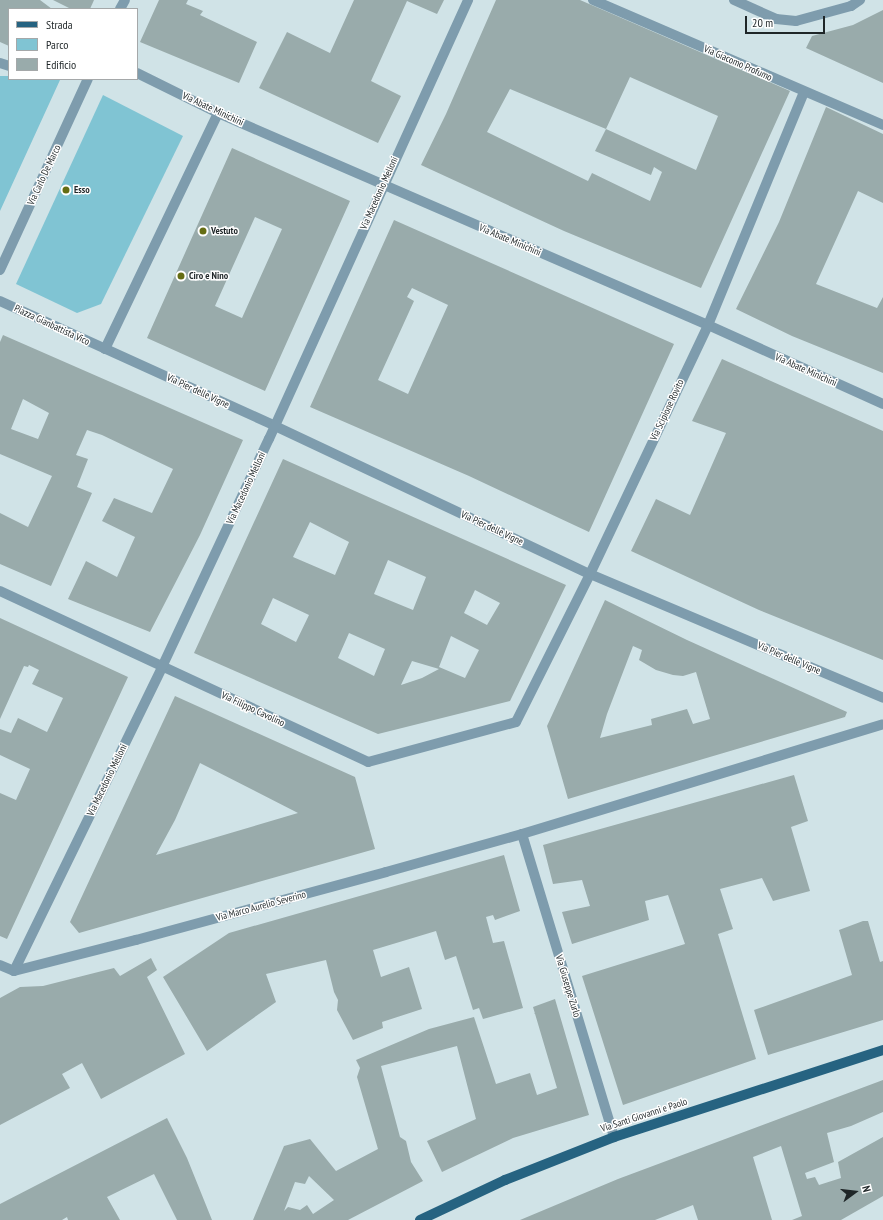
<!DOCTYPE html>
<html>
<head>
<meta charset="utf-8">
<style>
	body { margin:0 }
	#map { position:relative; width:883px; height:1220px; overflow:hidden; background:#d0e3e7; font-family:"PT Sans Narrow",sans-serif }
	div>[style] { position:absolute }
	.green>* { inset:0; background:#80c4d3 }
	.building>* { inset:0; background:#99abab }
	.minor>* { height:10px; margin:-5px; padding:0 5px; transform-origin:5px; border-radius:5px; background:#7e9cad }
	.major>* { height:10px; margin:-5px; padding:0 5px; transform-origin:5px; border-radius:5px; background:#266381 }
	.dots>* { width:11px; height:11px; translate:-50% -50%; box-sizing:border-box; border:2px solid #fff; border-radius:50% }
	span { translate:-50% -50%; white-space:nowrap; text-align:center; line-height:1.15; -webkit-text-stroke:3px #fff; paint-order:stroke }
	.street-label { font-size:10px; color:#1f2628 }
	.poi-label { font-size:10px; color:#1f2628; font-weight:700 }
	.left { translate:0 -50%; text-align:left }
	.legend { position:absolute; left:8px; top:8px; width:130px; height:72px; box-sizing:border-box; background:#fff; border:1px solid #a5a8a9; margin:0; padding:5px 7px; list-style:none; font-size:12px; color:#1f2628 }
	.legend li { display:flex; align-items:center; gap:8px; height:20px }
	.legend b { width:20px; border:1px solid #a5a8a9 }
	.north { position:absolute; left:835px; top:1172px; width:40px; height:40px; -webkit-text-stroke:3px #fff; paint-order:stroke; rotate:75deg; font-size:11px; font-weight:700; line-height:16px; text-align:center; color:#1f2628 }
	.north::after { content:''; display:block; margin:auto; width:14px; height:18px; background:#1f2628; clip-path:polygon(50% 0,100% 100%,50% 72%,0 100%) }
	.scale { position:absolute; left:745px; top:16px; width:80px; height:18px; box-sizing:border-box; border:2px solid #1f2628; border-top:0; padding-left:5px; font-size:12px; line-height:14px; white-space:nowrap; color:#1f2628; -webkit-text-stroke:3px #fff; paint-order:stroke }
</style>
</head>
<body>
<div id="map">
	<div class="green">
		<i style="clip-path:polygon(0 76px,9px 76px,9px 79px,60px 80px,0 211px)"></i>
		<i style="clip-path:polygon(103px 95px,183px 136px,101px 304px,77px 313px,16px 284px)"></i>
	</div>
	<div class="building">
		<i style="clip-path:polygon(0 0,40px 0,52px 9px,9px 9px,9px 46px,0 42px)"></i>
		<i style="clip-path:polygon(53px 0,94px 0,90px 9px,71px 9px)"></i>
		<i style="clip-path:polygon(159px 0,188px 0,186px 4px,203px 11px,200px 15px,257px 42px,239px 83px,140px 42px)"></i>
		<i style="clip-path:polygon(354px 0,444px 0,437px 14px,407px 1px,371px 81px,401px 96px,378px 143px,259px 88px,287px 32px,330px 53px)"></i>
		<i style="clip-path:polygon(evenodd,496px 0,580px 0,790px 91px,701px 288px,564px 231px,421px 165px,446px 114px,496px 0,630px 77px,718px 116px,696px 170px,606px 129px,595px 151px,651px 175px,654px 167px,662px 172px,650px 201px,592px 173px,588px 181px,487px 132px,510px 89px,606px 129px,630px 77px)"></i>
		<i style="clip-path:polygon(883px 10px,883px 83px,806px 48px,812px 36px,853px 25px)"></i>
		<i style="clip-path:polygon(826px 107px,883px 134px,883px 203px,858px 191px,816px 284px,877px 308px,883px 297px,883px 373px,792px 336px,736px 309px,779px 222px)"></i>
		<i style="clip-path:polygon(evenodd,232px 148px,350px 201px,265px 391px,147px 338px,232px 148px,255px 217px,282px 229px,242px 318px,215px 306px,255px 217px)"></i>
		<i style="clip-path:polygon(evenodd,394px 220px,674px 344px,589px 532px,469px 476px,310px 407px,394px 220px,412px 288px,448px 305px,408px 394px,378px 380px,414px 301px,407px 297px,412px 288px)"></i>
		<i style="clip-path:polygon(evenodd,3px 335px,243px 440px,200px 535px,150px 632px,68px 599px,86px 561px,117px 577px,135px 537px,102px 521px,114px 498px,152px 513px,173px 469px,102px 435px,87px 430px,76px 455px,88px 459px,77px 487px,92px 493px,51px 586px,0 564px,0 513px,28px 527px,52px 476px,0 454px,0 342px,3px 335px,23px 399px,49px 413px,38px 439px,11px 429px,23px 399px)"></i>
		<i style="clip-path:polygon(722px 359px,883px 431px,883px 660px,759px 610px,631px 551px,656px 499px,690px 515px,726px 433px,692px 421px)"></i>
		<i style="clip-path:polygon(evenodd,283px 459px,566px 585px,510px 701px,378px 734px,194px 653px,283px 459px,310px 522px,349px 542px,335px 575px,293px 557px,310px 522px,283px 459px,388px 560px,426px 577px,413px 610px,374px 594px,388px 560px,283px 459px,475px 590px,500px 603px,487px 625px,464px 613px,475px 590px,283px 459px,273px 598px,309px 615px,296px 642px,261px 624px,273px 598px,283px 459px,349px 633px,385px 649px,374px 676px,338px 658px,349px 633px,283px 459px,451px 636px,479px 650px,465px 678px,439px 667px,451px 636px,283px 459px,412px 661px,439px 669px,422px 678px,401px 685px,412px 661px)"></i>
		<i style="clip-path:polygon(evenodd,605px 600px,687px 640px,847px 712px,845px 717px,568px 799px,547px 726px,605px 600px,633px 646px,642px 650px,639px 660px,656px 670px,673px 675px,683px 676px,696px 672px,710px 719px,693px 724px,687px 709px,651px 719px,652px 725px,600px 738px,607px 714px,633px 646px)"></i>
		<i style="clip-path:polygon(0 618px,128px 677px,7px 939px,0 936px,0 793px,16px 800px,30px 769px,0 755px,0 729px,11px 733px,18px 718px,47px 732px,63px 698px,32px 684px,39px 670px,29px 665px,28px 667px,24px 666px,0 719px)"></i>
		<i style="clip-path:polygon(evenodd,175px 696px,355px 777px,375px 849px,79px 933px,70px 922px,175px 696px,200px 763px,298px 813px,156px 855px,175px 820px,200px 763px)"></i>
		<i style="clip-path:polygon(794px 775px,808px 821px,791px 827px,810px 891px,773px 901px,762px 878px,720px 889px,733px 929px,718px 934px,756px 1059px,623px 1105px,582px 976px,685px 944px,668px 895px,645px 901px,649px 920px,572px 944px,562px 912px,590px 906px,582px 880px,553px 884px,543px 845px)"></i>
		<i style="clip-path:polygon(504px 855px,520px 911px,495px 920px,493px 915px,486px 917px,493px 943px,504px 941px,523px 1008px,483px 1019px,479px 1008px,473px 1010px,456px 956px,445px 960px,436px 931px,373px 950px,381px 977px,409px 967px,422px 1009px,382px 1022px,383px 1028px,353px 1040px,337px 1010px,338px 1000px,334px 992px,326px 960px,266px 974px,276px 1002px,207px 1051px,163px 977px,229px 933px)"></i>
		<i style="clip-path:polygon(863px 921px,868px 921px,880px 962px,883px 961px,883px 1020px,768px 1055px,754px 1010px,852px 975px,839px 930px)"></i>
		<i style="clip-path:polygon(151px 958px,157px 970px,147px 977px,185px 1054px,101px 1099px,82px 1063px,62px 1074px,70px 1088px,0 1125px,0 998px,20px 987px,43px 986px,114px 968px,120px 976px)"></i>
		<i style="clip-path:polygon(evenodd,555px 999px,589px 1115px,513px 1138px,442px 1172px,427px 1141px,476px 1119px,457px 1046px,381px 1066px,400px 1137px,406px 1141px,411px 1162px,423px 1181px,348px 1220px,253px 1220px,284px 1146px,310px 1139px,336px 1171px,378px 1149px,357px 1077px,360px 1068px,356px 1060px,429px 1029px,474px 1017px,496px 1084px,530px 1073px,537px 1095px,557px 1088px,533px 1007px,555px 999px,309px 1176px,334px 1200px,313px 1214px,307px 1205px,300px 1210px,288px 1207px,284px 1211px,295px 1182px,305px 1184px,309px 1176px)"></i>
		<i style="clip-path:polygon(883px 1080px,883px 1112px,851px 1126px,827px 1133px,834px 1162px,805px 1173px,807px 1179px,815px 1177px,819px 1185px,841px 1178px,838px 1162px,883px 1137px,883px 1196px,841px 1220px,792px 1220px,802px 1216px,781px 1146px,753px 1157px,772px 1220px,698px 1220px,693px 1205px,655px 1220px,520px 1220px,618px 1179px)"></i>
		<i style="clip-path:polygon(167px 1118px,187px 1158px,212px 1220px,177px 1220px,154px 1174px,107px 1197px,120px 1220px,68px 1220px,67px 1217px,62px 1220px,0 1220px,0 1204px)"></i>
	</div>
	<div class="minor">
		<i style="left:593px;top:0;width:316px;rotate:23.3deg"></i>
		<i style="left:734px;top:0;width:46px;rotate:24.3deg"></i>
		<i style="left:776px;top:19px;width:20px;rotate:6deg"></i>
		<i style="left:796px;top:21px;width:57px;rotate:-15.3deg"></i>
		<i style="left:851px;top:6px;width:11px;rotate:-34deg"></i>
		<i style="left:120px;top:9px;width:10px;rotate:-61deg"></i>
		<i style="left:0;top:63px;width:9px;rotate:18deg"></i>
		<i style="left:137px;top:73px;width:90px;rotate:26.3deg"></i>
		<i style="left:218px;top:113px;width:534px;rotate:23.4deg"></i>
		<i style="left:708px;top:325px;width:192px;rotate:24.3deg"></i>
		<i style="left:0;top:270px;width:210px;rotate:-65.3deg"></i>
		<i style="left:0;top:301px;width:302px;rotate:24.4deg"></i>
		<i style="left:275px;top:426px;width:348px;rotate:25.2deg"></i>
		<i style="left:590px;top:574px;width:318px;rotate:22.9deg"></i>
		<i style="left:105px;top:349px;width:262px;rotate:-64.4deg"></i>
		<i style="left:0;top:591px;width:406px;rotate:24.9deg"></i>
		<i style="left:368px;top:762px;width:153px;rotate:-15.1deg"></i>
		<i style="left:516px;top:722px;width:165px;rotate:-63.4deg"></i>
		<i style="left:590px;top:574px;width:276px;rotate:-64.6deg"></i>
		<i style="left:708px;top:325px;width:252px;rotate:-67.6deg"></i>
		<i style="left:522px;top:834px;width:317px;rotate:73.1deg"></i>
		<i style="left:0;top:965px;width:15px;rotate:23deg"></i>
		<i style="left:14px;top:971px;width:126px;rotate:-14.3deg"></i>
		<i style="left:136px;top:940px;width:259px;rotate:-15.2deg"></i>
		<i style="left:386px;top:872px;width:141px;rotate:-15.6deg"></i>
		<i style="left:522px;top:834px;width:377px;rotate:-16.9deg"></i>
		<i style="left:14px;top:971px;width:338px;rotate:-64deg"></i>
		<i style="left:162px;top:667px;width:252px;rotate:-64.9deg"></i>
		<i style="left:269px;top:439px;width:482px;rotate:-65.6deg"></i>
	</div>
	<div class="major">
		<i style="left:420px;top:1220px;width:94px;rotate:-25.2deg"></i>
		<i style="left:505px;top:1180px;width:117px;rotate:-21.5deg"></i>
		<i style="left:614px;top:1137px;width:283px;rotate:-17.9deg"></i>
	</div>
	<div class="dots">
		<i style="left:66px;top:190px;background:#656d13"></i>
		<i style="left:203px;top:231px;background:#656d13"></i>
		<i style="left:181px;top:276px;background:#656d13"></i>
	</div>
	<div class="street-label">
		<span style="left:738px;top:63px;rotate:24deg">Via Giacomo Profumo</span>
		<span style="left:213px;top:109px;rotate:25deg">Via Abate Minichini</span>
		<span style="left:44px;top:175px;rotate:-65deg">Via Carlo De Marco</span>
		<span style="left:379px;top:193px;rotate:-66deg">Via Macedonio Melloni</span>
		<span style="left:510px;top:240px;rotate:23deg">Via Abate Minichini</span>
		<span style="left:52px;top:325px;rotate:25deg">Piazza Gianbattista Vico</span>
		<span style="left:806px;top:370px;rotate:24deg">Via Abate Minichini</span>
		<span style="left:198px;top:391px;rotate:25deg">Via Pier delle Vigne</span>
		<span style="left:667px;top:410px;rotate:-65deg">Via Scipione Rovito</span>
		<span style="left:246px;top:488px;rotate:-65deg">Via Macedonio Melloni</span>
		<span style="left:492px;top:528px;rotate:25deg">Via Pier delle Vigne</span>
		<span style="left:789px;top:658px;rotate:23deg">Via Pier delle Vigne</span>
		<span style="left:253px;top:709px;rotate:25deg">Via Filippo Cavolino</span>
		<span style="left:107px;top:780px;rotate:-64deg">Via Macedonio Melloni</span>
		<span style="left:261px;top:906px;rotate:-15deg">Via Marco Aurelio Severino</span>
		<span style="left:568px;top:986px;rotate:73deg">Via Giuseppe Zurlo</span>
		<span style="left:644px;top:1115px;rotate:-18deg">Via Santi Giovanni e Paolo</span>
	</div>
	<div class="poi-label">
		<span class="left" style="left:74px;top:190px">Esso</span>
		<span class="left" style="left:211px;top:231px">Vestuto</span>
		<span class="left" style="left:189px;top:276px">Ciro e Nino</span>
	</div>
	<ul class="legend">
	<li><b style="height:5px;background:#266381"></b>Strada</li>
	<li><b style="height:11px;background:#80c4d3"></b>Parco</li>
	<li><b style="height:11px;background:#99abab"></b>Edificio</li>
	</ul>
	<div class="north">N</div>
	<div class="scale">20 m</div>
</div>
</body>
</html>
